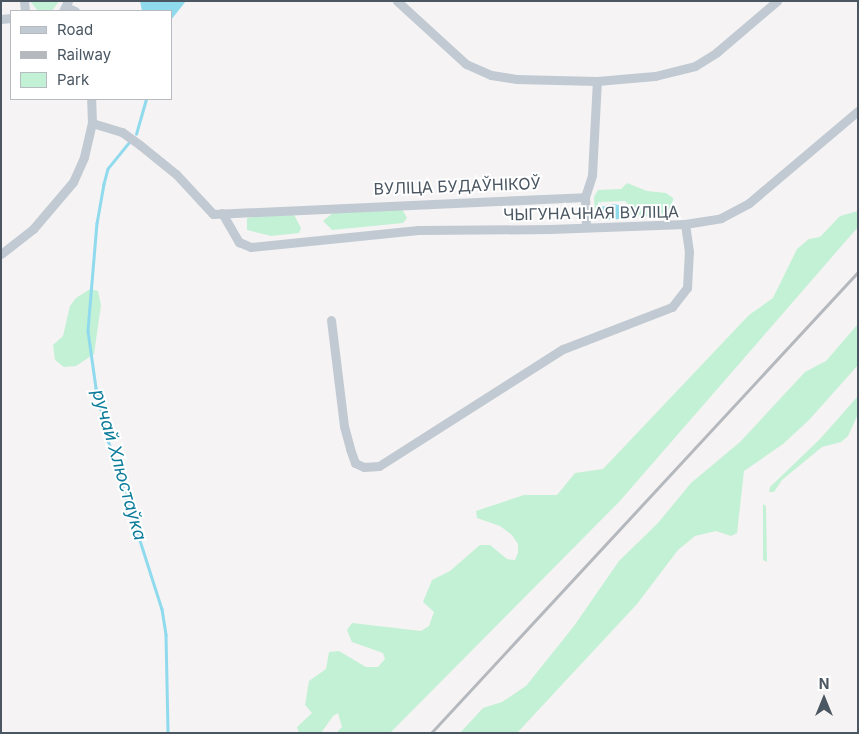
<!DOCTYPE html>
<html>
<head>
<meta charset="utf-8">
<style>
	body { margin:0 }
	#map { position:relative; width:859px; height:734px; overflow:hidden; background:#f5f3f3; font-family:Inter,sans-serif }
	div>[style] { position:absolute }
	.green>* { inset:0; background:#c3f1d5 }
	.water>* { inset:0; background:#90daee }
	.stream>* { height:2.5px; margin:-1.25px; padding:0 1.25px; transform-origin:1.25px; border-radius:1.25px; background:#90daee }
	.minor>* { height:9px; margin:-4.5px; padding:0 4.5px; transform-origin:4.5px; border-radius:4.5px; background:#c1cad2 }
	.rail>* { height:2.5px; margin:-1.25px; padding:0 1.25px; transform-origin:1.25px; border-radius:1.25px; background:#b5b8bd }
	span { translate:-50% -50%; white-space:nowrap; text-align:center; line-height:1.15; -webkit-text-stroke:4px #fff; paint-order:stroke }
	.street-label { font-size:16px; color:#4a5661 }
	.water-label { font-size:18px; color:#0c7c9b; font-style:italic }
	.frame { position:absolute; inset:0; border:2px solid #4a5661; pointer-events:none }
	.legend { position:absolute; left:10px; top:10px; width:162px; height:90px; box-sizing:border-box; background:#fff; border:1px solid #b7bbc0; margin:0; padding:6px 9px; list-style:none; font-size:15px; color:#4a5661 }
	.legend li { display:flex; align-items:center; gap:10px; height:25px }
	.legend b { width:25px; border:1px solid #b7bbc0 }
	.north { position:absolute; left:799px; top:674px; width:50px; height:50px; -webkit-text-stroke:4px #fff; paint-order:stroke; rotate:0deg; font-size:14px; font-weight:700; line-height:20px; text-align:center; color:#4a5661 }
	.north::after { content:''; display:block; margin:auto; width:18px; height:22px; background:#4a5661; clip-path:polygon(50% 0,100% 100%,50% 72%,0 100%) }
</style>
</head>
<body>
<div id="map">
	<div class="green">
		<i style="clip-path:polygon(30px 1px,59px 1px,52px 11px,38px 11px)"></i>
		<i style="clip-path:polygon(627px 183px,647px 191px,666px 193px,673px 198px,676px 214px,629px 217px,630px 206px,625px 201px,601px 202px,595px 214px,594px 197px,598px 190px,621px 189px)"></i>
		<i style="clip-path:polygon(402px 209px,407px 218px,403px 223px,332px 230px,323px 221px,334px 212px)"></i>
		<i style="clip-path:polygon(292px 211px,301px 228px,299px 233px,271px 236px,247px 230px,247px 218px)"></i>
		<i style="clip-path:polygon(858px 211px,858px 227px,619px 502px,390px 733px,336px 733px,342px 727px,338px 713px,333px 716px,321px 733px,299px 733px,297px 727px,312px 713px,305px 705px,309px 681px,326px 669px,329px 652px,339px 651px,366px 667px,378px 667px,385px 659px,383px 653px,352px 642px,347px 630px,352px 623px,421px 631px,429px 626px,434px 612px,423px 602px,432px 580px,450px 571px,480px 545px,490px 545px,507px 559px,515px 560px,518px 553px,518px 544px,512px 535px,500px 526px,477px 518px,476px 511px,524px 495px,557px 495px,575px 473px,603px 469px,749px 315px,773px 298px,797px 249px,809px 239px,820px 237px,840px 216px)"></i>
		<i style="clip-path:polygon(90px 289px,98px 291px,101px 305px,94px 354px,76px 366px,64px 367px,55px 360px,53px 345px,63px 336px,70px 306px,76px 298px)"></i>
		<i style="clip-path:polygon(858px 324px,858px 365px,809px 420px,783px 444px,744px 471px,737px 533px,731px 536px,716px 531px,695px 536px,678px 550px,637px 604px,517px 733px,460px 733px,483px 708px,502px 702px,526px 686px,574px 626px,619px 561px,658px 523px,691px 483px,740px 442px,805px 372px,826px 361px)"></i>
		<i style="clip-path:polygon(858px 396px,858px 414px,848px 436px,841px 442px,822px 447px,782px 480px,774px 492px,769px 492px,770px 487px,820px 439px)"></i>
		<i style="clip-path:polygon(763px 504px,766px 506px,767px 562px,763px 560px)"></i>
	</div>
	<div class="water">
		<i style="clip-path:polygon(140px 1px,186px 1px,171px 20px,171px 11px,142px 11px)"></i>
		<i style="clip-path:polygon(614px 204px,627px 207px,626px 214px,619px 219px,603px 220px,599px 213px,601px 207px)"></i>
	</div>
	<div class="stream">
		<i style="left:544px;top:1px;width:30px"></i>
		<i style="left:136px;top:134px;width:36px;rotate:-74deg"></i>
		<i style="left:129px;top:143px;width:33px;rotate:129deg"></i>
		<i style="left:108px;top:169px;width:16px;rotate:105deg"></i>
		<i style="left:104px;top:184px;width:40px;rotate:100deg"></i>
		<i style="left:97px;top:223px;width:108px;rotate:94.8deg"></i>
		<i style="left:88px;top:331px;width:58px;rotate:82deg"></i>
		<i style="left:96px;top:388px;width:53px;rotate:77deg"></i>
		<i style="left:108px;top:440px;width:177px;rotate:72.3deg"></i>
		<i style="left:162px;top:609px;width:26px;rotate:81deg"></i>
		<i style="left:166px;top:635px;width:98px;rotate:88.8deg"></i>
	</div>
	<div class="minor">
		<i style="left:24px;top:1px;width:10px;rotate:84deg"></i>
		<i style="left:397px;top:1px;width:93px;rotate:42.4deg"></i>
		<i style="left:466px;top:64px;width:27px;rotate:24deg"></i>
		<i style="left:491px;top:75px;width:25px;rotate:9deg"></i>
		<i style="left:516px;top:79px;width:81px;rotate:1.4deg"></i>
		<i style="left:597px;top:81px;width:58px;rotate:-4.9deg"></i>
		<i style="left:655px;top:76px;width:41px;rotate:-14deg"></i>
		<i style="left:695px;top:66px;width:26px;rotate:-32deg"></i>
		<i style="left:717px;top:52px;width:79px;rotate:-40.4deg"></i>
		<i style="left:66px;top:7px;width:10px;rotate:24deg"></i>
		<i style="left:63px;top:11px;width:11px;rotate:-63deg"></i>
		<i style="left:1px;top:19px;width:10px;rotate:-6deg"></i>
		<i style="left:92px;top:123px;width:31px;rotate:17deg"></i>
		<i style="left:122px;top:132px;width:22px;rotate:36deg"></i>
		<i style="left:140px;top:145px;width:46px;rotate:38.9deg"></i>
		<i style="left:176px;top:174px;width:54px;rotate:47.2deg"></i>
		<i style="left:213px;top:214px;width:372px;rotate:-2.6deg"></i>
		<i style="left:585px;top:197px;width:23px;rotate:-72deg"></i>
		<i style="left:592px;top:175px;width:94px;rotate:-87deg"></i>
		<i style="left:585px;top:197px;width:30px;rotate:88deg"></i>
		<i style="left:222px;top:213px;width:34px;rotate:60deg"></i>
		<i style="left:239px;top:242px;width:13px;rotate:23deg"></i>
		<i style="left:251px;top:247px;width:168px;rotate:-5.8deg"></i>
		<i style="left:418px;top:230px;width:132px;rotate:-0.4deg"></i>
		<i style="left:550px;top:229px;width:135px;rotate:-2.1deg"></i>
		<i style="left:685px;top:224px;width:36px;rotate:-9deg"></i>
		<i style="left:721px;top:218px;width:32px;rotate:-28deg"></i>
		<i style="left:749px;top:203px;width:143px;rotate:-40.2deg"></i>
		<i style="left:1px;top:254px;width:41px;rotate:-38deg"></i>
		<i style="left:33px;top:229px;width:62px;rotate:-49.6deg"></i>
		<i style="left:73px;top:182px;width:27px;rotate:-66deg"></i>
		<i style="left:84px;top:157px;width:35px;rotate:-77deg"></i>
		<i style="left:92px;top:123px;width:24px;rotate:-92deg"></i>
		<i style="left:331px;top:320px;width:107px;rotate:83deg"></i>
		<i style="left:344px;top:426px;width:24px;rotate:75deg"></i>
		<i style="left:350px;top:449px;width:15px;rotate:70deg"></i>
		<i style="left:355px;top:463px;width:10px;rotate:24deg"></i>
		<i style="left:364px;top:467px;width:15px;rotate:-4deg"></i>
		<i style="left:379px;top:466px;width:218px;rotate:-32.5deg"></i>
		<i style="left:563px;top:349px;width:117px;rotate:-21.1deg"></i>
		<i style="left:672px;top:307px;width:24px;rotate:-52deg"></i>
		<i style="left:687px;top:288px;width:36px;rotate:-87deg"></i>
		<i style="left:689px;top:252px;width:28px;rotate:-98deg"></i>
	</div>
	<div class="rail">
		<i style="left:431px;top:733px;width:628px;rotate:-47.19deg"></i>
	</div>
	<div class="street-label">
		<span style="left:457px;top:186px;rotate:-2deg">ВУЛІЦА БУДАЎНІКОЎ</span>
		<span style="left:591px;top:213px;rotate:-1deg">ЧЫГУНАЧНАЯ ВУЛІЦА</span>
	</div>
	<div class="water-label">
		<span style="left:119px;top:465px;rotate:74deg">ручай Хлюстаўка</span>
	</div>
	<div class="frame"></div>
	<ul class="legend">
	<li><b style="height:6px;background:#c1cad2"></b>Road</li>
	<li><b style="height:6px;background:#b5b8bd"></b>Railway</li>
	<li><b style="height:14px;background:#c3f1d5"></b>Park</li>
	</ul>
	<div class="north">N</div>
</div>
</body>
</html>
